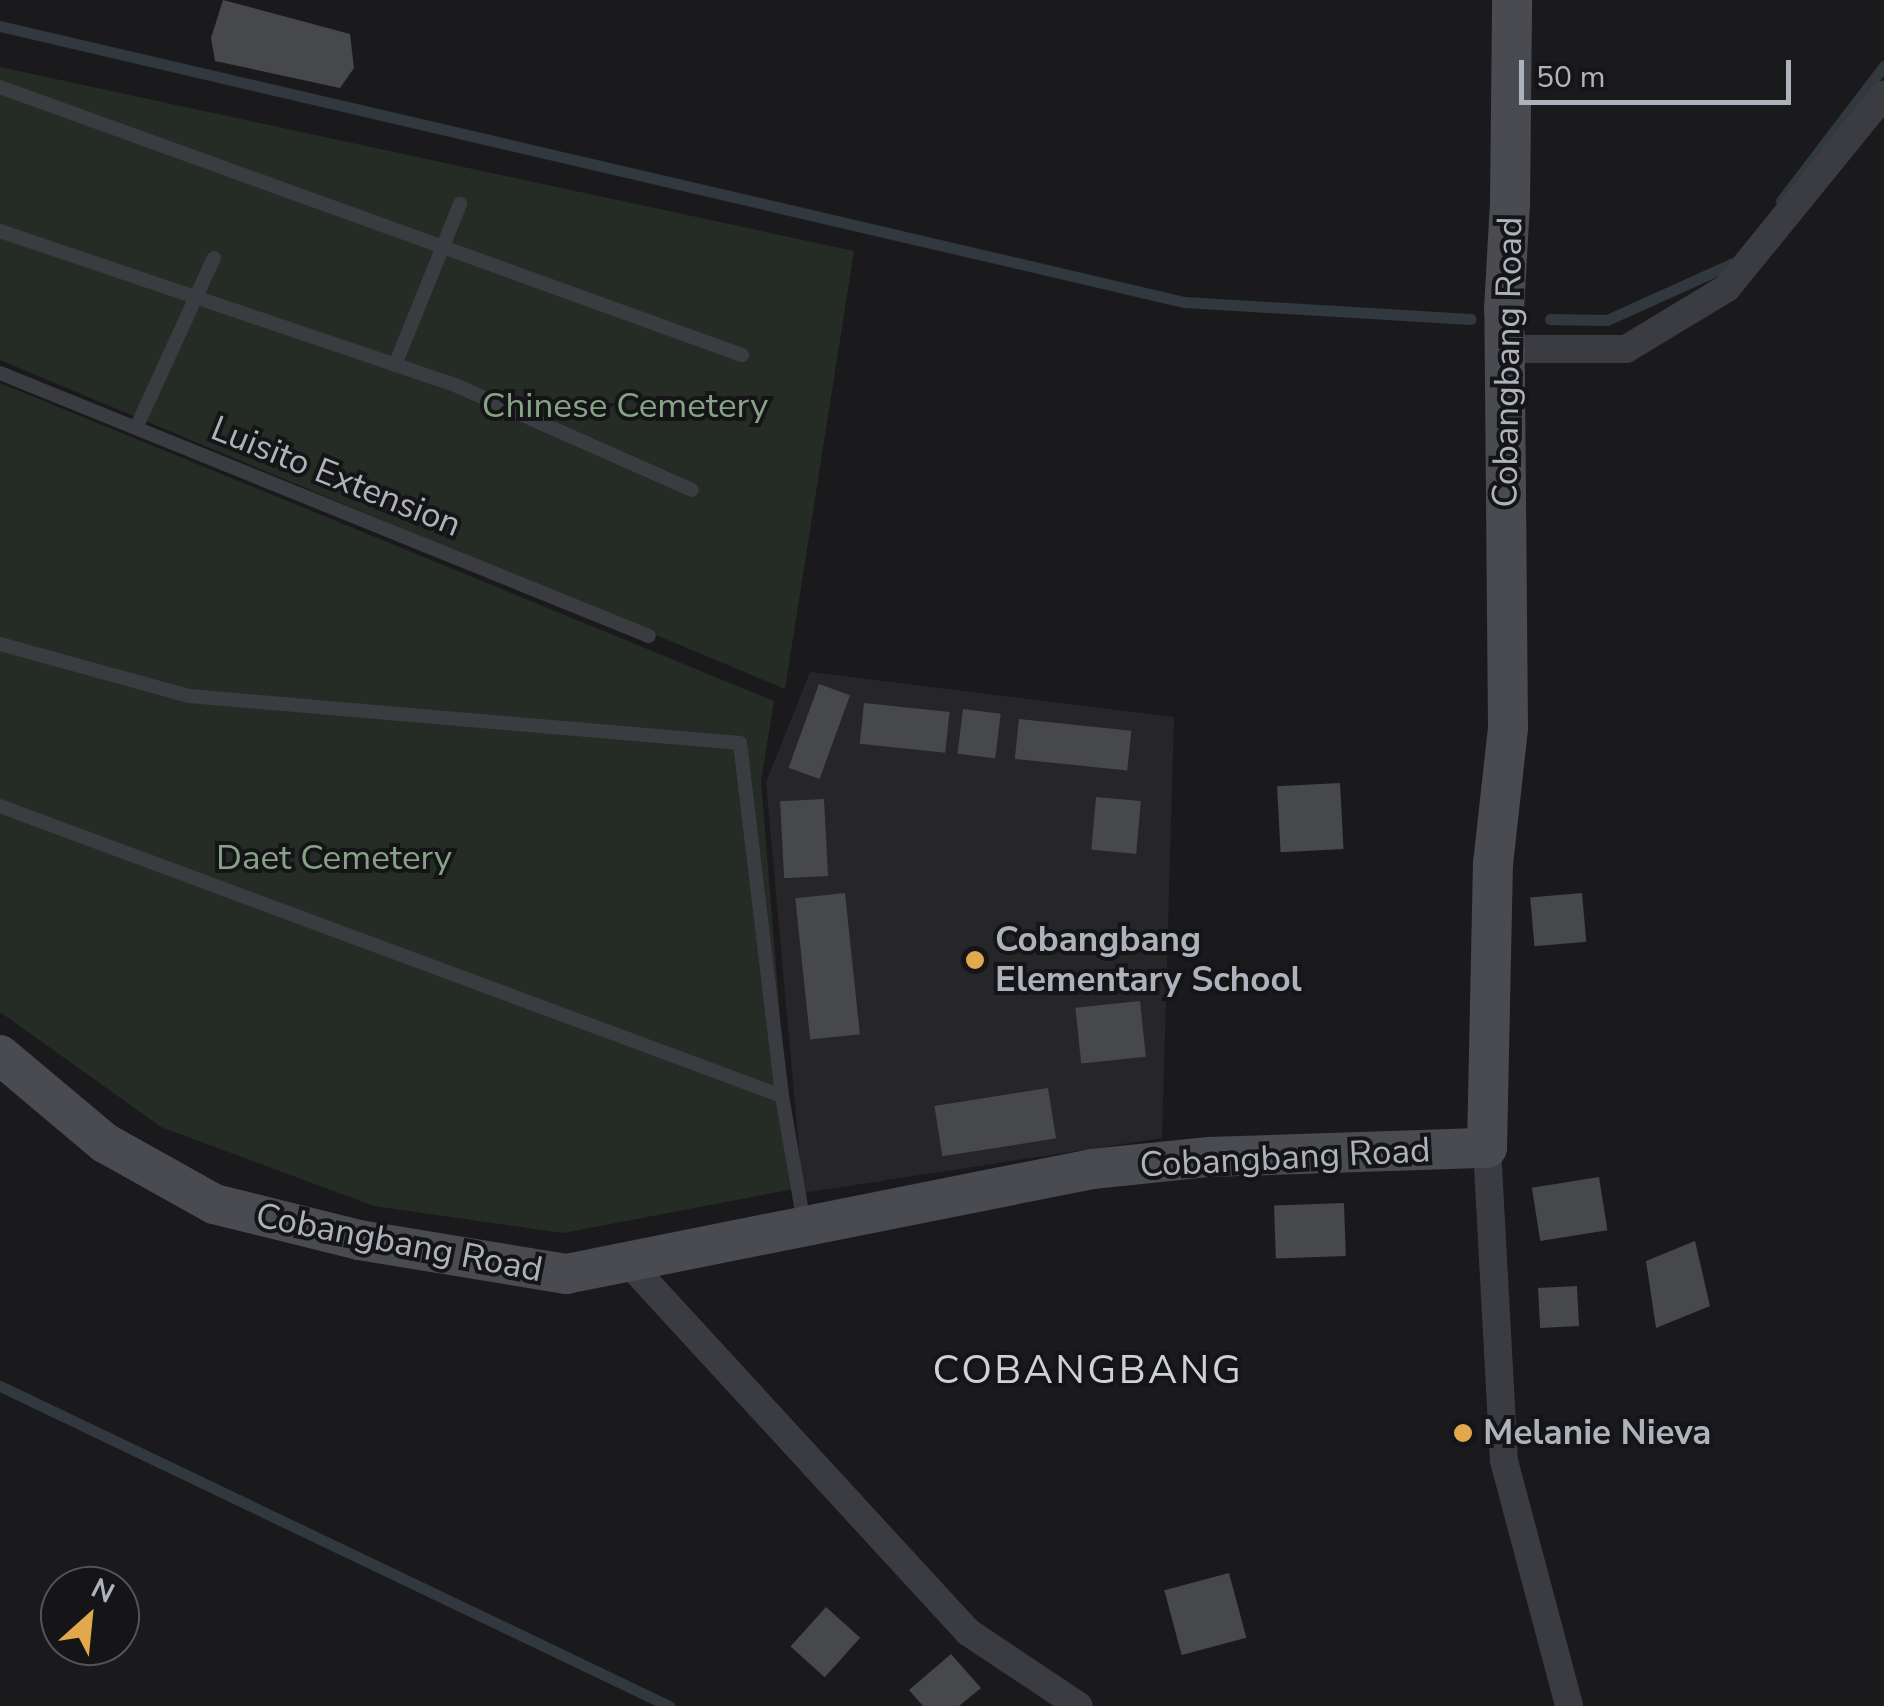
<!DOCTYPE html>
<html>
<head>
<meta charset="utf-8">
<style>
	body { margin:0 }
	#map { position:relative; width:1884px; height:1706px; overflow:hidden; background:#1a1a1c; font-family:"Nunito Sans",sans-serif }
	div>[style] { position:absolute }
	.built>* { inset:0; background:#262629 }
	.green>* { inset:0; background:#242c25 }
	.stream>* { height:11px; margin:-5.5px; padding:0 5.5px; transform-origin:5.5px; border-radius:5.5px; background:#31393f }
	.building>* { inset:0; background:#47484c; transform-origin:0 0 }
	.lane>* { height:14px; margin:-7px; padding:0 7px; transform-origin:7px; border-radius:7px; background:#3b3c41 }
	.street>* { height:28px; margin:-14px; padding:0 14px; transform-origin:14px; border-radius:14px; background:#3b3c41 }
	.secondary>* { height:40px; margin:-20px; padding:0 20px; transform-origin:20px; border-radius:20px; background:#494b50 }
	.dots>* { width:28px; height:28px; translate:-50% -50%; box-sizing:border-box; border:5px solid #151517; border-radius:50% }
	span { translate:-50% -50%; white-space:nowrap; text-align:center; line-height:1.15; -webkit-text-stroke:8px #151517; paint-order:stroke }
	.street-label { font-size:35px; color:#aeb2ba }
	.park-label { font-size:35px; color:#87a387 }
	.poi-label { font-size:35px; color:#aeb2ba; font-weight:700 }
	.left { translate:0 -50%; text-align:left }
	.quarter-label { font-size:40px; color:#ced1d7; letter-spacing:2.5px }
	.north { position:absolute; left:40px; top:1566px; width:100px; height:100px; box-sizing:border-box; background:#151517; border:2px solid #525458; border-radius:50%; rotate:27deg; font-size:28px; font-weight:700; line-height:40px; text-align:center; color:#aeb2ba }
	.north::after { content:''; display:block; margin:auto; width:35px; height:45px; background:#e2a94c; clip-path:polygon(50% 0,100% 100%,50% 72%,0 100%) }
	.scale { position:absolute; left:1519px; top:60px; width:272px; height:45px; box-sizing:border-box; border:5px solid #aeb2ba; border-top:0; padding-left:12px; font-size:30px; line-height:35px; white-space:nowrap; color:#aeb2ba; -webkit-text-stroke:8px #151517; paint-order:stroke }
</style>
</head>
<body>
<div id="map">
	<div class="built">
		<i style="clip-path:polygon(810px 672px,1174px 717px,1162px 1138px,803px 1193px,766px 782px)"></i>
	</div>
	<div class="green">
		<i style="clip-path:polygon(0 67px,854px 251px,785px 689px,0 360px)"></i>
		<i style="clip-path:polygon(0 383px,774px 701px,761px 781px,794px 1189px,563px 1233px,374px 1206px,161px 1127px,0 1012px)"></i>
	</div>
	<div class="stream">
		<i style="left:0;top:26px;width:1216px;rotate:13.12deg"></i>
		<i style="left:1184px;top:302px;width:287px;rotate:3.4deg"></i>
		<i style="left:1781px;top:201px;width:170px;rotate:-52.7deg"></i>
		<i style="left:1550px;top:319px;width:57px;rotate:1deg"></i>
		<i style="left:1607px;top:320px;width:138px;rotate:-24.3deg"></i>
		<i style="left:0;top:1386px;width:742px;rotate:25.56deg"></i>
	</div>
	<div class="building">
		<i style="clip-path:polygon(223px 0,350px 34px,354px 68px,340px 88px,215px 61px,211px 38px)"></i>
		<i style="left:819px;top:684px;width:33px;height:89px;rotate:20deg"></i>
		<i style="left:864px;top:703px;width:86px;height:41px;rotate:6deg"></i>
		<i style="left:963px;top:709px;width:38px;height:45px;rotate:7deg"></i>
		<i style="left:1019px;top:719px;width:113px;height:40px;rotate:6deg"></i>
		<i style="left:1340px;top:783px;width:66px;height:63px;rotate:87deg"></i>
		<i style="left:1096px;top:797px;width:45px;height:53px;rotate:5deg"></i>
		<i style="left:824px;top:799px;width:77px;height:44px;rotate:87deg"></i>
		<i style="left:845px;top:893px;width:142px;height:50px;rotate:84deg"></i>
		<i style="left:1582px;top:893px;width:49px;height:52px;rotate:85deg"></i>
		<i style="left:1140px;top:1001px;width:56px;height:65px;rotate:84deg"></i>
		<i style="left:1048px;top:1088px;width:51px;height:115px;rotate:81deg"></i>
		<i style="left:1599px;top:1177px;width:54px;height:68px;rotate:81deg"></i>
		<i style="left:1344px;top:1203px;width:53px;height:70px;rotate:88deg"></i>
		<i style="clip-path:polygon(1695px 1241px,1710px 1306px,1656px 1328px,1646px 1261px)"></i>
		<i style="left:1577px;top:1286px;width:40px;height:39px;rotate:87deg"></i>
		<i style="left:1229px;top:1573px;width:67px;height:67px;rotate:75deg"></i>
		<i style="left:826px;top:1607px;width:46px;height:53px;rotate:42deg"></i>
		<i style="clip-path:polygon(951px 1654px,981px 1688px,959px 1706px,923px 1706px,909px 1690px)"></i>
	</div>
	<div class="lane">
		<i style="left:0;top:87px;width:789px;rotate:19.86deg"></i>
		<i style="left:0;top:231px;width:480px;rotate:18.7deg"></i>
		<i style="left:455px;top:385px;width:259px;rotate:23.9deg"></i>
		<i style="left:395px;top:365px;width:174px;rotate:-68deg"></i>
		<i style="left:0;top:373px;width:700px;rotate:22.06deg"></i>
		<i style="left:136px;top:428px;width:187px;rotate:-65.4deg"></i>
		<i style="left:0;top:644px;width:196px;rotate:15.4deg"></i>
		<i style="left:189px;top:696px;width:553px;rotate:4.88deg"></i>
		<i style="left:740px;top:743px;width:355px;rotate:83.2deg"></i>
		<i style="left:782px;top:1096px;width:129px;rotate:80.2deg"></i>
		<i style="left:0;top:806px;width:834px;rotate:20.35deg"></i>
	</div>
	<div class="street">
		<i style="left:1506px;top:349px;width:120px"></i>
		<i style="left:1626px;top:349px;width:118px;rotate:-31.1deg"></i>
		<i style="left:1727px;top:288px;width:249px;rotate:-50.9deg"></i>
		<i style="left:1487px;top:1148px;width:313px;rotate:86.9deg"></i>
		<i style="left:1504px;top:1461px;width:253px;rotate:75.1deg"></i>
		<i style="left:627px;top:1261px;width:504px;rotate:47.41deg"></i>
		<i style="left:968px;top:1632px;width:133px;rotate:33.7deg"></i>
	</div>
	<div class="secondary">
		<i style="left:0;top:1055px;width:137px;rotate:40deg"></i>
		<i style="left:105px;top:1143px;width:125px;rotate:29.2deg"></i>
		<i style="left:214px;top:1204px;width:149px;rotate:13.9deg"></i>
		<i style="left:359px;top:1240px;width:210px;rotate:9.3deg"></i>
		<i style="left:566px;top:1274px;width:536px;rotate:-11.29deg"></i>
		<i style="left:1092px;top:1169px;width:118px;rotate:-5.9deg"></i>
		<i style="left:1209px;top:1157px;width:278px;rotate:-1.9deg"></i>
		<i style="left:1487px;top:1148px;width:284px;rotate:-88.8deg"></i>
		<i style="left:1493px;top:864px;width:137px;rotate:-83.7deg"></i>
		<i style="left:1508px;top:728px;width:418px;rotate:-90.5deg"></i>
		<i style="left:1504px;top:310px;width:107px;rotate:-86.8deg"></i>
		<i style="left:1510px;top:203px;width:203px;rotate:-89.4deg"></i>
	</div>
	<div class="dots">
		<i style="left:975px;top:960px;background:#e2a94c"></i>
		<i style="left:1463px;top:1433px;background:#e2a94c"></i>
	</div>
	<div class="street-label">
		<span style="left:1508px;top:362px;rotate:-89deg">Cobangbang Road</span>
		<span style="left:336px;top:477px;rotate:22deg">Luisito Extension</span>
		<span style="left:1285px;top:1158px;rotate:-3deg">Cobangbang Road</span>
		<span style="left:399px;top:1243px;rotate:11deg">Cobangbang Road</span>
	</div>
	<div class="park-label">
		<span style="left:625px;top:406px">Chinese Cemetery</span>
		<span style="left:334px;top:858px">Daet Cemetery</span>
	</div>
	<div class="poi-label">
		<span class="left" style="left:995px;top:960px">Cobangbang<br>Elementary School</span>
		<span class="left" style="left:1483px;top:1433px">Melanie Nieva</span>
	</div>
	<div class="quarter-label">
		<span style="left:1088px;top:1370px">COBANGBANG</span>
	</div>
	<div class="north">N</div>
	<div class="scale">50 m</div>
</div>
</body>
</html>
